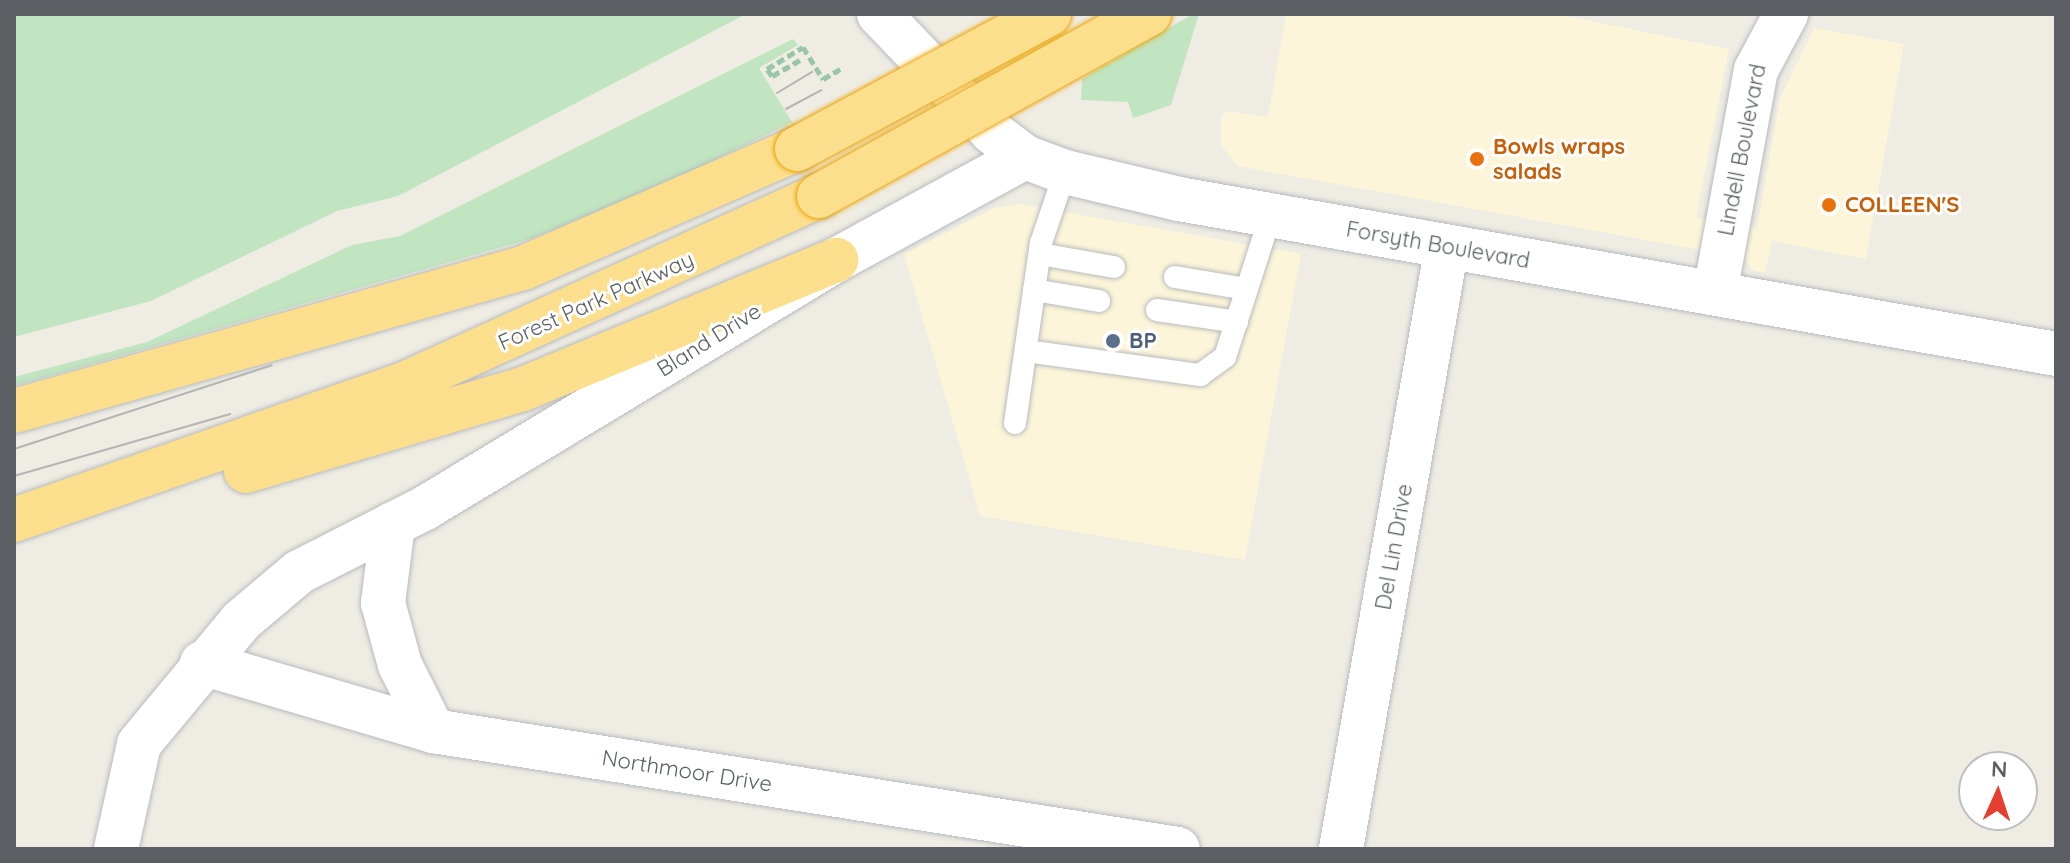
<!DOCTYPE html>
<html>
<head>
<meta charset="utf-8">
<style>
	body { margin:0 }
	#map { position:relative; width:2070px; height:863px; overflow:hidden; background:#eeece3; font-family:Quicksand,sans-serif }
	div>[style] { position:absolute }
	.commercial>* { inset:0; background:#fdf5d9 }
	.green>* { inset:0; background:#c0e5c0 }
	.path>* { height:5px; margin-top:-2.5px; transform-origin:0; background:repeating-linear-gradient(90deg,#99c6a6 0 8px,transparent 0 12px) }
	.roads { filter:drop-shadow(0 0 2px #b8bbbf) drop-shadow(0 0 2px #b8bbbf) }
	.lane>* { height:22px; margin:-11px; padding:0 11px; transform-origin:11px; border-radius:11px; background:#fff }
	.street>* { height:44px; margin:-22px; padding:0 22px; transform-origin:22px; border-radius:22px; background:#fff }
	.secondary>* { height:44px; margin:-22px; padding:0 22px; transform-origin:22px; border-radius:22px; background:#fff }
	.highway>* { height:44px; margin:-22px; padding:0 22px; transform-origin:22px; border-radius:22px; background:#fbdf8d }
	.tram>* { height:2px; margin:-1px; padding:0 1px; transform-origin:1px; border-radius:1px; background:#b4b5b5 }
	.bridges { filter:drop-shadow(0 0 2px #eda404) drop-shadow(0 0 2px #eda404) }
	.highway-bridge>* { height:44px; margin:-22px; padding:0 22px; transform-origin:22px; border-radius:22px; background:#fbdf8d }
	.dots>* { width:22px; height:22px; translate:-50% -50%; box-sizing:border-box; border:4px solid #fff; border-radius:50% }
	span { translate:-50% -50%; white-space:nowrap; text-align:center; line-height:1.15; -webkit-text-stroke:6px #fff; paint-order:stroke }
	.food-label { font-size:22px; color:#c56008; font-weight:700 }
	.left { translate:0 -50%; text-align:left }
	.street-label { font-size:22px; color:#5b5f64 }
	.service-label { font-size:22px; color:#4e5e75; font-weight:700 }
	.frame { position:absolute; inset:0; border:16px solid #5b5f64; pointer-events:none }
	.north { position:absolute; left:1958px; top:751px; width:80px; height:80px; box-sizing:border-box; background:#fff; border:2px solid #bdbfc1; border-radius:50%; rotate:3deg; font-size:22px; font-weight:700; line-height:32px; text-align:center; color:#5b5f64 }
	.north::after { content:''; display:block; margin:auto; width:28px; height:36px; background:#e63f31; clip-path:polygon(50% 0,100% 100%,50% 72%,0 100%) }
</style>
</head>
<body>
<div id="map">
	<div class="commercial">
		<i style="clip-path:polygon(1286px 14px,1556px 14px,1729px 49px,1696px 218px,1708px 221px,1701px 250px,1237px 166px,1221px 145px,1221px 118px,1226px 111px,1268px 117px)"></i>
		<i style="clip-path:polygon(1814px 28px,1904px 44px,1866px 259px,1772px 241px,1765px 273px,1752px 270px,1740px 251px,1745px 226px,1757px 228px,1780px 98px)"></i>
		<i style="clip-path:polygon(1020px 204px,1301px 254px,1245px 560px,980px 516px,904px 254px,995px 208px)"></i>
	</div>
	<div class="green">
		<i style="clip-path:polygon(14px 14px,746px 14px,398px 196px,337px 211px,151px 301px,14px 337px)"></i>
		<i style="clip-path:polygon(1193px 14px,1199px 14px,1171px 105px,1133px 118px,1128px 102px,1081px 100px,1082px 79px)"></i>
		<i style="clip-path:polygon(793px 39px,798px 45px,759px 68px,792px 122px,632px 200px,527px 240px,14px 386px,14px 377px,147px 342px,352px 245px,400px 236px)"></i>
	</div>
	<div class="path">
		<i style="left:800px;top:60px;width:32px;rotate:150deg"></i>
		<i style="left:772px;top:76px;width:9px;rotate:-126deg"></i>
		<i style="left:767px;top:69px;width:42px;rotate:-31.4deg"></i>
		<i style="left:803px;top:47px;width:38px;rotate:58deg"></i>
		<i style="left:823px;top:79px;width:20px;rotate:-30deg"></i>
	</div>
	<div class="roads">
		<div class="lane">
			<i style="left:1040px;top:254px;width:75px;rotate:10deg"></i>
			<i style="left:1175px;top:277px;width:73px;rotate:9.5deg"></i>
			<i style="left:1034px;top:290px;width:66px;rotate:9.6deg"></i>
			<i style="left:1157px;top:310px;width:81px;rotate:8.5deg"></i>
			<i style="left:1026px;top:351px;width:176px;rotate:7.9deg"></i>
			<i style="left:1200px;top:375px;width:31px;rotate:-36deg"></i>
			<i style="left:1225px;top:357px;width:149px;rotate:-72.1deg"></i>
			<i style="left:1015px;top:423px;width:182px;rotate:-81.8deg"></i>
			<i style="left:1041px;top:243px;width:75px;rotate:-71.3deg"></i>
		</div>
		<div class="street">
			<i style="left:1715px;top:293px;width:227px;rotate:-79.6deg"></i>
			<i style="left:1756px;top:70px;width:64px;rotate:-61.8deg"></i>
			<i style="left:393px;top:524px;width:80px;rotate:97.2deg"></i>
			<i style="left:383px;top:603px;width:64px;rotate:74.7deg"></i>
			<i style="left:400px;top:665px;width:74px;rotate:63.4deg"></i>
			<i style="left:202px;top:663px;width:241px;rotate:16.4deg"></i>
			<i style="left:433px;top:731px;width:754px;rotate:9deg"></i>
			<i style="left:116px;top:849px;width:107px;rotate:-77.6deg"></i>
			<i style="left:139px;top:744px;width:160px;rotate:-50.3deg"></i>
			<i style="left:241px;top:621px;width:76px;rotate:-40.2deg"></i>
			<i style="left:299px;top:572px;width:141px;rotate:-26.9deg"></i>
			<i style="left:425px;top:508px;width:480px;rotate:-31.1deg"></i>
			<i style="left:836px;top:260px;width:215px;rotate:-28.6deg"></i>
			<i style="left:1341px;top:849px;width:612px;rotate:-80.03deg"></i>
		</div>
		<div class="secondary">
			<i style="left:879px;top:14px;width:163px;rotate:46.2deg"></i>
			<i style="left:992px;top:132px;width:41px;rotate:37.1deg"></i>
			<i style="left:1025px;top:157px;width:43px;rotate:20.6deg"></i>
			<i style="left:1065px;top:172px;width:117px;rotate:13.3deg"></i>
			<i style="left:1179px;top:199px;width:891px;rotate:10.02deg"></i>
		</div>
		<div class="highway">
			<i style="left:14px;top:411px;width:529px;rotate:-15.69deg"></i>
			<i style="left:523px;top:268px;width:299px;rotate:-23.5deg"></i>
			<i style="left:246px;top:471px;width:289px;rotate:-16.5deg"></i>
			<i style="left:523px;top:389px;width:339px;rotate:-22.4deg"></i>
			<i style="left:14px;top:520px;width:411px;rotate:-19.2deg"></i>
			<i style="left:402px;top:385px;width:458px;rotate:-24.4deg"></i>
		</div>
	</div>
	<div class="tram">
		<i style="left:777px;top:93px;width:41px;rotate:-31deg"></i>
		<i style="left:786px;top:109px;width:40px;rotate:-28deg"></i>
		<i style="left:14px;top:449px;width:271px;rotate:-18deg"></i>
		<i style="left:14px;top:476px;width:225px;rotate:-16deg"></i>
	</div>
	<div class="bridges">
		<div class="highway-bridge">
			<i style="left:797px;top:149px;width:286px;rotate:-28.2deg"></i>
			<i style="left:819px;top:196px;width:377px;rotate:-28.9deg"></i>
		</div>
	</div>
	<div class="dots">
		<i style="left:1477px;top:159px;background:#e8710a"></i>
		<i style="left:1829px;top:205px;background:#e8710a"></i>
		<i style="left:1113px;top:341px;background:#5c6f8a"></i>
	</div>
	<div class="food-label">
		<span class="left" style="left:1493px;top:159px">Bowls wraps<br>salads</span>
		<span class="left" style="left:1845px;top:205px">COLLEEN'S</span>
	</div>
	<div class="street-label">
		<span style="left:1742px;top:150px;rotate:-79deg">Lindell Boulevard</span>
		<span style="left:1438px;top:245px;rotate:10deg">Forsyth Boulevard</span>
		<span style="left:596px;top:301px;rotate:-24deg">Forest Park Parkway</span>
		<span style="left:709px;top:340px;rotate:-32deg">Bland Drive</span>
		<span style="left:1394px;top:547px;rotate:-80deg">Del Lin Drive</span>
		<span style="left:687px;top:771px;rotate:9deg">Northmoor Drive</span>
	</div>
	<div class="service-label">
		<span class="left" style="left:1129px;top:341px">BP</span>
	</div>
	<div class="frame"></div>
	<div class="north">N</div>
</div>
</body>
</html>
